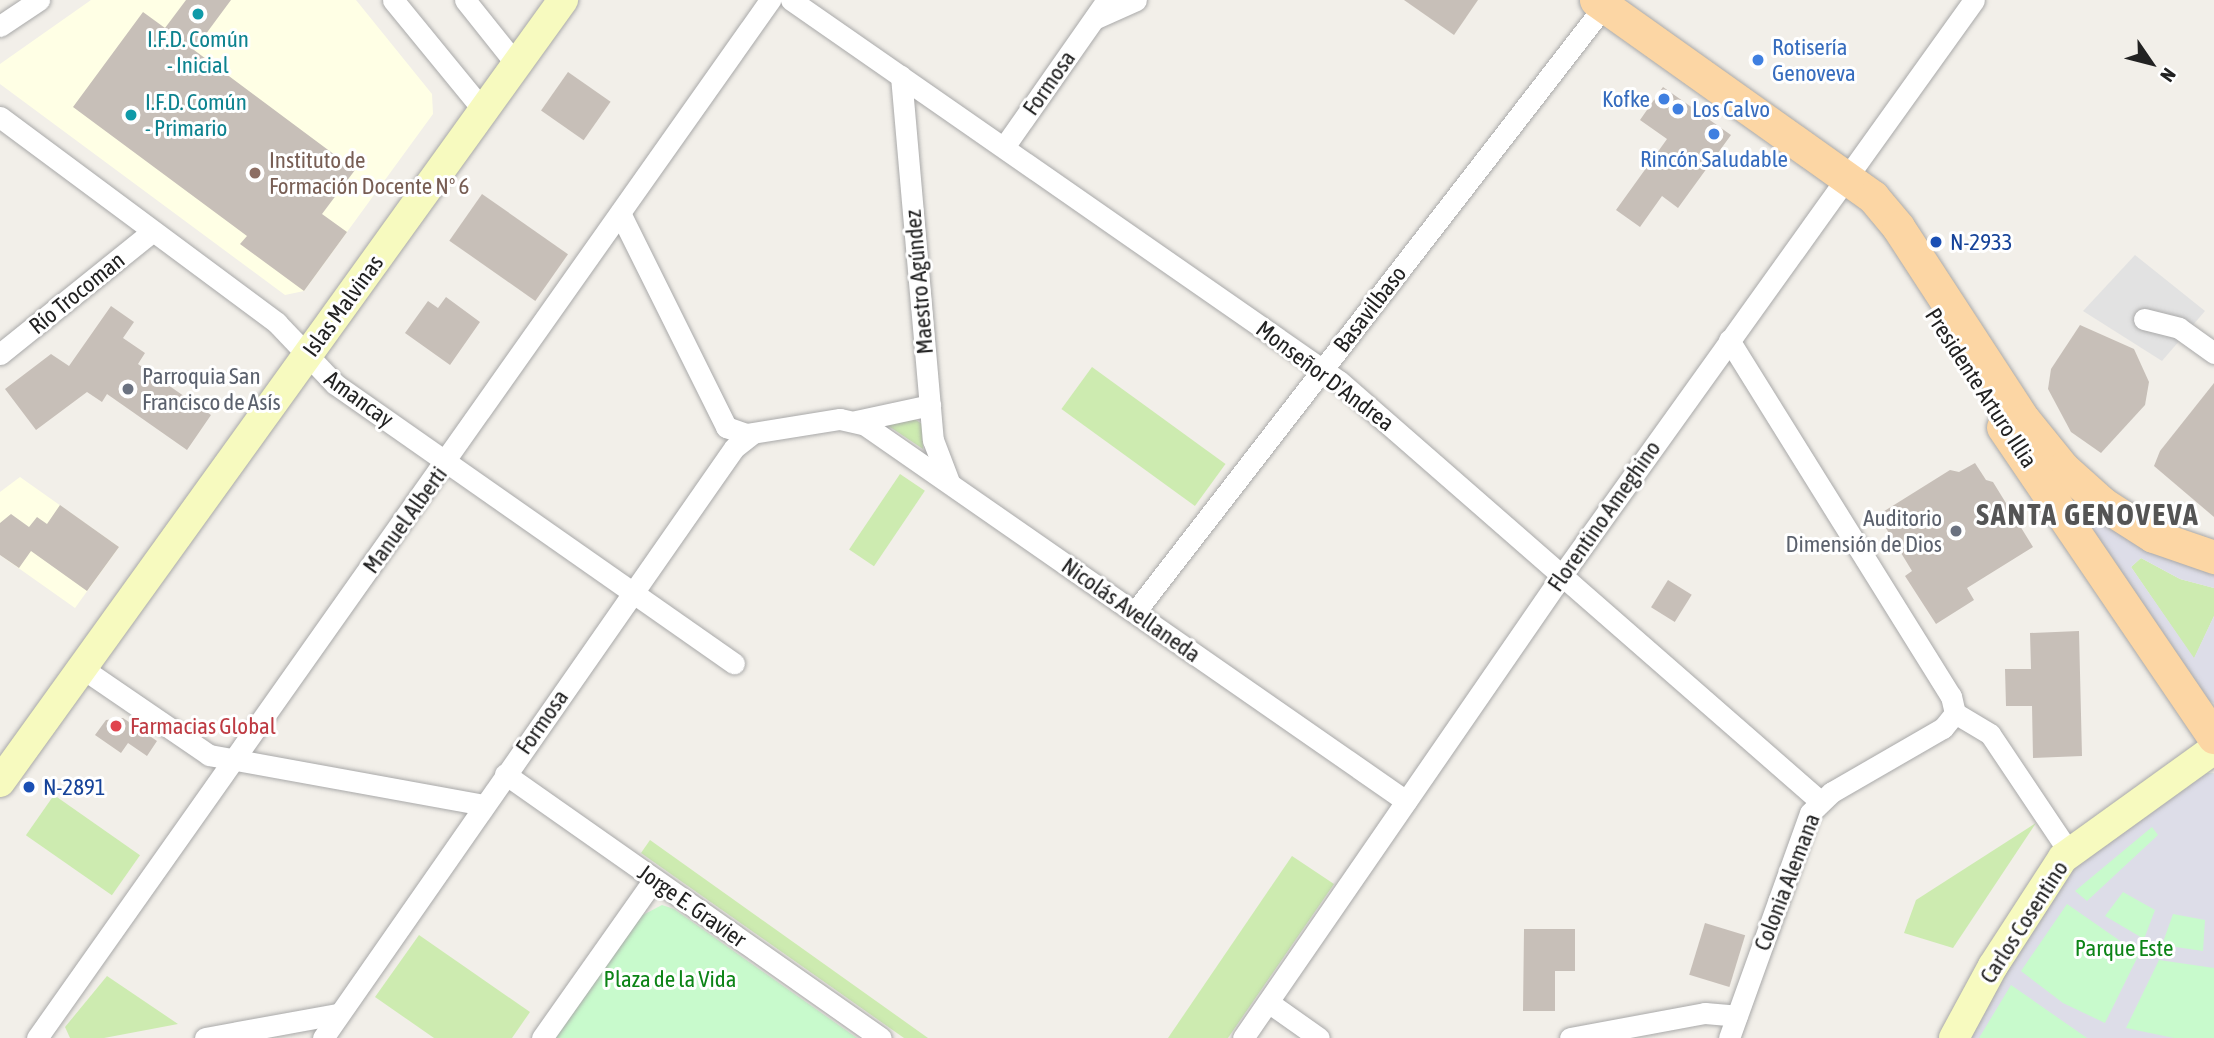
<!DOCTYPE html>
<html>
<head>
<meta charset="utf-8">
<style>
	body { margin:0 }
	#map { position:relative; width:2214px; height:1038px; overflow:hidden; background:#f2efe9; font-family:"Asap Condensed",sans-serif }
	div>[style] { position:absolute }
	.education>* { inset:0; background:#ffffe5 }
	.grass>* { inset:0; background:#cdebb0; transform-origin:0 0 }
	.park>* { inset:0; background:#c8facc }
	.parking>* { inset:0; background:#e2e2e2 }
	.plaza>* { inset:0; background:#dddde8 }
	.building>* { inset:0; background:#c7bfb8; transform-origin:0 0 }
	.roads { filter:drop-shadow(0 0 2px #a9a9a9) drop-shadow(0 0 2px #a9a9a9) }
	.street>* { height:21px; margin:-10.5px; padding:0 10.5px; transform-origin:10.5px; border-radius:10.5px; background:#fff }
	.secondary>* { height:30px; margin:-15px; padding:0 15px; transform-origin:15px; border-radius:15px; background:#f7fabf }
	.primary>* { height:33px; margin:-16.5px; padding:0 16.5px; transform-origin:16.5px; border-radius:16.5px; background:#fcd6a4 }
	.dots>* { width:19px; height:19px; translate:-50% -50%; box-sizing:border-box; border:4px solid #fff; border-radius:50% }
	span { translate:-50% -50%; white-space:nowrap; text-align:center; line-height:1.15; -webkit-text-stroke:6px #fff; paint-order:stroke }
	.culture-label { font-size:23px; color:#0d838f }
	.left { translate:0 -50%; text-align:left }
	.shop-label { font-size:23px; color:#366cbe }
	.right { translate:-100% -50%; text-align:right }
	.street-label { font-size:23px; color:#222 }
	.education-label { font-size:23px; color:#785e54 }
	.transit-label { font-size:23px; color:#164399 }
	.worship-label { font-size:23px; color:#5b616d }
	.health-label { font-size:23px; color:#be3a42 }
	.park-label { font-size:23px; color:#0c8416 }
	.district-label { font-size:30px; color:#555; font-weight:700; letter-spacing:2px }
	.north { position:absolute; left:2116px; top:28px; width:70px; height:70px; -webkit-text-stroke:5px #fff; paint-order:stroke; rotate:125deg; font-size:19px; font-weight:700; line-height:28px; text-align:center; color:#222 }
	.north::after { content:''; display:block; margin:auto; width:24px; height:32px; background:#222; clip-path:polygon(50% 0,100% 100%,50% 72%,0 100%) }
</style>
</head>
<body>
<div id="map">
	<div class="education">
		<i style="clip-path:polygon(91px 0,356px 0,432px 94px,433px 114px,304px 291px,285px 295px,0 84px,0 64px)"></i>
		<i style="clip-path:polygon(20px 477px,119px 547px,75px 608px,0 555px,0 492px)"></i>
	</div>
	<div class="grass">
		<i style="left:1092px;top:367px;width:165px;height:52px;rotate:36deg"></i>
		<i style="clip-path:polygon(913px 418px,922px 424px,923px 449px,887px 425px)"></i>
		<i style="left:900px;top:474px;width:30px;height:91px;rotate:34deg"></i>
		<i style="clip-path:polygon(2141px 558px,2180px 579px,2214px 588px,2214px 616px,2194px 659px,2131px 567px)"></i>
		<i style="left:54px;top:795px;width:105px;height:49px;rotate:35deg"></i>
		<i style="clip-path:polygon(2036px 823px,1953px 948px,1904px 933px,1916px 900px)"></i>
		<i style="clip-path:polygon(650px 840px,928px 1038px,904px 1038px,641px 853px)"></i>
		<i style="clip-path:polygon(1292px 856px,1334px 884px,1228px 1038px,1168px 1038px)"></i>
		<i style="clip-path:polygon(419px 935px,530px 1012px,512px 1038px,434px 1038px,375px 997px)"></i>
		<i style="clip-path:polygon(107px 976px,178px 1024px,104px 1038px,70px 1038px,65px 1027px)"></i>
	</div>
	<div class="park">
		<i style="clip-path:polygon(2208px 773px,2214px 773px,2214px 1038px,1966px 1038px,2059px 883px)"></i>
		<i style="clip-path:polygon(662px 905px,674px 909px,857px 1038px,555px 1038px,639px 917px)"></i>
	</div>
	<div class="parking">
		<i style="clip-path:polygon(2135px 255px,2205px 311px,2162px 361px,2083px 311px)"></i>
	</div>
	<div class="plaza">
		<i style="clip-path:polygon(2051px 472px,2147px 551px,2214px 575px,2214px 588px,2180px 579px,2141px 558px,2131px 567px,2194px 658px,2214px 616px,2214px 703px,2207px 700px)"></i>
		<i style="clip-path:polygon(evenodd,2214px 773px,2214px 968px,2159px 960px,2126px 1028px,2174px 1038px,2087px 1038px,2011px 985px,1979px 1038px,1966px 1038px,2067px 872px,2203px 774px,2214px 773px,2152px 827px,2158px 835px,2087px 901px,2075px 891px,2152px 827px,2214px 773px,2123px 892px,2155px 910px,2144px 939px,2105px 916px,2123px 892px,2214px 773px,2067px 904px,2139px 954px,2105px 1023px,2063px 1003px,2021px 971px,2067px 904px,2214px 773px,2173px 914px,2205px 920px,2203px 951px,2162px 945px,2173px 914px)"></i>
	</div>
	<div class="building">
		<i style="clip-path:polygon(186px 0,231px 0,194px 50px,355px 170px,322px 214px,347px 232px,304px 291px,240px 244px,247px 236px,73px 107px,143px 12px,165px 28px)"></i>
		<i style="clip-path:polygon(1404px 0,1478px 0,1454px 35px)"></i>
		<i style="left:568px;top:72px;width:52px;height:47px;rotate:35deg"></i>
		<i style="clip-path:polygon(1663px 87px,1731px 135px,1678px 208px,1662px 196px,1640px 227px,1616px 210px,1667px 139px,1640px 120px)"></i>
		<i style="left:482px;top:194px;width:105px;height:57px;rotate:35deg"></i>
		<i style="clip-path:polygon(446px 297px,480px 322px,450px 365px,405px 333px,428px 301px,438px 308px)"></i>
		<i style="clip-path:polygon(111px 306px,134px 322px,123px 338px,145px 353px,138px 364px,211px 415px,187px 450px,107px 394px,102px 402px,87px 392px,36px 430px,5px 389px,51px 354px,69px 366px)"></i>
		<i style="clip-path:polygon(2080px 325px,2134px 349px,2149px 382px,2145px 405px,2101px 453px,2071px 432px,2048px 389px,2051px 369px)"></i>
		<i style="clip-path:polygon(2214px 383px,2214px 517px,2154px 466px,2160px 451px)"></i>
		<i style="clip-path:polygon(1975px 463px,1986px 480px,1993px 482px,2033px 547px,1967px 588px,1974px 600px,1936px 624px,1905px 576px,1912px 571px,1878px 515px,1950px 470px,1959px 472px)"></i>
		<i style="clip-path:polygon(60px 505px,119px 547px,87px 591px,31px 551px,19px 568px,0 555px,0 523px,11px 514px,29px 527px,37px 517px,47px 524px)"></i>
		<i style="left:1668px;top:580px;width:28px;height:32px;rotate:32deg"></i>
		<i style="clip-path:polygon(2079px 631px,2082px 756px,2033px 758px,2032px 706px,2006px 706px,2005px 669px,2031px 669px,2030px 633px)"></i>
		<i style="clip-path:polygon(123px 718px,157px 741px,147px 756px,128px 743px,121px 753px,95px 735px,106px 720px)"></i>
		<i style="left:1705px;top:923px;width:42px;height:54px;rotate:17deg"></i>
		<i style="clip-path:polygon(1524px 929px,1575px 929px,1575px 971px,1555px 971px,1555px 1011px,1523px 1011px)"></i>
	</div>
	<div class="roads">
		<div class="street">
			<i style="left:393px;top:0;width:142px;rotate:50.7deg"></i>
			<i style="left:465px;top:0;width:82px;rotate:51.4deg"></i>
			<i style="left:791px;top:0;width:667px;rotate:34.81deg"></i>
			<i style="left:1339px;top:381px;width:639px;rotate:41.13deg"></i>
			<i style="left:1094px;top:19px;width:46px;rotate:-24.3deg"></i>
			<i style="left:0;top:26px;width:47px;rotate:-33.7deg"></i>
			<i style="left:901px;top:76px;width:365px;rotate:85deg"></i>
			<i style="left:933px;top:440px;width:45px;rotate:69.1deg"></i>
			<i style="left:0;top:117px;width:345px;rotate:36.6deg"></i>
			<i style="left:277px;top:323px;width:84px;rotate:46.4deg"></i>
			<i style="left:335px;top:384px;width:487px;rotate:35deg"></i>
			<i style="left:1004px;top:147px;width:179px;rotate:-55deg"></i>
			<i style="left:620px;top:213px;width:239px;rotate:63.6deg"></i>
			<i style="left:726px;top:427px;width:21px;rotate:19deg"></i>
			<i style="left:746px;top:434px;width:95px;rotate:-9.1deg"></i>
			<i style="left:840px;top:419px;width:26px;rotate:13deg"></i>
			<i style="left:865px;top:425px;width:659px;rotate:34.8deg"></i>
			<i style="left:2144px;top:319px;width:36px;rotate:14deg"></i>
			<i style="left:2179px;top:328px;width:43px;rotate:35.5deg"></i>
			<i style="left:1729px;top:340px;width:420px;rotate:58.1deg"></i>
			<i style="left:1951px;top:696px;width:17px;rotate:77deg"></i>
			<i style="left:0;top:354px;width:196px;rotate:-38.8deg"></i>
			<i style="left:856px;top:421px;width:76px;rotate:-12.2deg"></i>
			<i style="left:1135px;top:612px;width:766px;rotate:-52.26deg"></i>
			<i style="left:82px;top:668px;width:154px;rotate:34.4deg"></i>
			<i style="left:209px;top:755px;width:279px;rotate:10.3deg"></i>
			<i style="left:1955px;top:713px;width:41px;rotate:31deg"></i>
			<i style="left:1990px;top:734px;width:142px;rotate:56.2deg"></i>
			<i style="left:505px;top:774px;width:459px;rotate:35.1deg"></i>
			<i style="left:1268px;top:1002px;width:62px;rotate:35.2deg"></i>
			<i style="left:37px;top:1038px;width:1271px;rotate:-54.77deg"></i>
			<i style="left:205px;top:1038px;width:134px;rotate:-10.3deg"></i>
			<i style="left:323px;top:1038px;width:719px;rotate:-55.14deg"></i>
			<i style="left:734px;top:448px;width:23px;rotate:-38deg"></i>
			<i style="left:542px;top:1038px;width:194px;rotate:-54.8deg"></i>
			<i style="left:1243px;top:1038px;width:562px;rotate:-55.43deg"></i>
			<i style="left:1562px;top:575px;width:707px;rotate:-54.38deg"></i>
			<i style="left:1570px;top:1038px;width:137px;rotate:-10.5deg"></i>
			<i style="left:1705px;top:1013px;width:32px;rotate:5deg"></i>
			<i style="left:1729px;top:1038px;width:239px;rotate:-70.2deg"></i>
			<i style="left:1810px;top:813px;width:30px;rotate:-44deg"></i>
			<i style="left:1832px;top:792px;width:128px;rotate:-30deg"></i>
			<i style="left:1943px;top:728px;width:19px;rotate:-51deg"></i>
		</div>
		<div class="secondary">
			<i style="left:0;top:782px;width:964px;rotate:-54.25deg"></i>
			<i style="left:1954px;top:1038px;width:82px;rotate:-61.6deg"></i>
			<i style="left:1993px;top:966px;width:129px;rotate:-57.1deg"></i>
			<i style="left:2063px;top:858px;width:186px;rotate:-35.8deg"></i>
		</div>
		<div class="primary">
			<i style="left:1596px;top:0;width:340px;rotate:35.4deg"></i>
			<i style="left:1873px;top:197px;width:39px;rotate:50deg"></i>
			<i style="left:1898px;top:227px;width:230px;rotate:56.9deg"></i>
			<i style="left:2024px;top:420px;width:62px;rotate:50.9deg"></i>
			<i style="left:2063px;top:468px;width:54px;rotate:42deg"></i>
			<i style="left:2103px;top:504px;width:59px;rotate:32.6deg"></i>
			<i style="left:2153px;top:536px;width:65px;rotate:19deg"></i>
			<i style="left:2003px;top:427px;width:375px;rotate:55.8deg"></i>
		</div>
	</div>
	<div class="dots">
		<i style="left:198px;top:14px;background:#0f9aa8"></i>
		<i style="left:1758px;top:60px;background:#3f7fe0"></i>
		<i style="left:1664px;top:99px;background:#3f7fe0"></i>
		<i style="left:1678px;top:109px;background:#3f7fe0"></i>
		<i style="left:131px;top:115px;background:#0f9aa8"></i>
		<i style="left:1714px;top:134px;background:#3f7fe0"></i>
		<i style="left:255px;top:173px;background:#8d6e63"></i>
		<i style="left:1936px;top:242px;background:#1a4fb4"></i>
		<i style="left:128px;top:389px;background:#6b7280"></i>
		<i style="left:1956px;top:531px;background:#6b7280"></i>
		<i style="left:116px;top:726px;background:#e0444e"></i>
		<i style="left:29px;top:787px;background:#1a4fb4"></i>
	</div>
	<div class="culture-label">
		<span style="left:198px;top:52px">I.F.D. Común<br>- Inicial</span>
		<span class="left" style="left:145px;top:115px">I.F.D. Común<br>- Primario</span>
	</div>
	<div class="shop-label">
		<span class="left" style="left:1772px;top:60px">Rotisería<br>Genoveva</span>
		<span class="right" style="left:1650px;top:99px">Kofke</span>
		<span class="left" style="left:1692px;top:109px">Los Calvo</span>
		<span style="left:1714px;top:159px">Rincón Saludable</span>
	</div>
	<div class="street-label">
		<span style="left:1049px;top:83px;rotate:-55deg">Formosa</span>
		<span style="left:919px;top:282px;rotate:-95deg">Maestro Agúndez</span>
		<span style="left:77px;top:293px;rotate:-39deg">Río Trocoman</span>
		<span style="left:343px;top:306px;rotate:-54deg">Islas Malvinas</span>
		<span style="left:1370px;top:309px;rotate:-52deg">Basavilbaso</span>
		<span style="left:1325px;top:376px;rotate:37deg">Monseñor D'Andrea</span>
		<span style="left:1981px;top:388px;rotate:57deg">Presidente Arturo Illia</span>
		<span style="left:359px;top:399px;rotate:36deg">Amancay</span>
		<span style="left:1604px;top:516px;rotate:-55deg">Florentino Ameghino</span>
		<span style="left:405px;top:520px;rotate:-54deg">Manuel Alberti</span>
		<span style="left:1131px;top:610px;rotate:35deg">Nicolás Avellaneda</span>
		<span style="left:542px;top:722px;rotate:-55deg">Formosa</span>
		<span style="left:1787px;top:882px;rotate:-69deg">Colonia Alemana</span>
		<span style="left:692px;top:906px;rotate:35deg">Jorge E. Gravier</span>
		<span style="left:2024px;top:922px;rotate:-57deg">Carlos Cosentino</span>
	</div>
	<div class="education-label">
		<span class="left" style="left:269px;top:173px">Instituto de<br>Formación Docente N° 6</span>
	</div>
	<div class="transit-label">
		<span class="left" style="left:1950px;top:242px">N-2933</span>
		<span class="left" style="left:43px;top:787px">N-2891</span>
	</div>
	<div class="worship-label">
		<span class="left" style="left:142px;top:389px">Parroquia San<br>Francisco de Asís</span>
		<span class="right" style="left:1942px;top:531px">Auditorio<br>Dimensión de Dios</span>
	</div>
	<div class="health-label">
		<span class="left" style="left:130px;top:726px">Farmacias Global</span>
	</div>
	<div class="park-label">
		<span style="left:2124px;top:948px">Parque Este</span>
		<span style="left:670px;top:979px">Plaza de la Vida</span>
	</div>
	<div class="district-label">
		<span style="left:2088px;top:514px">SANTA GENOVEVA</span>
	</div>
	<div class="north">N</div>
</div>
</body>
</html>
